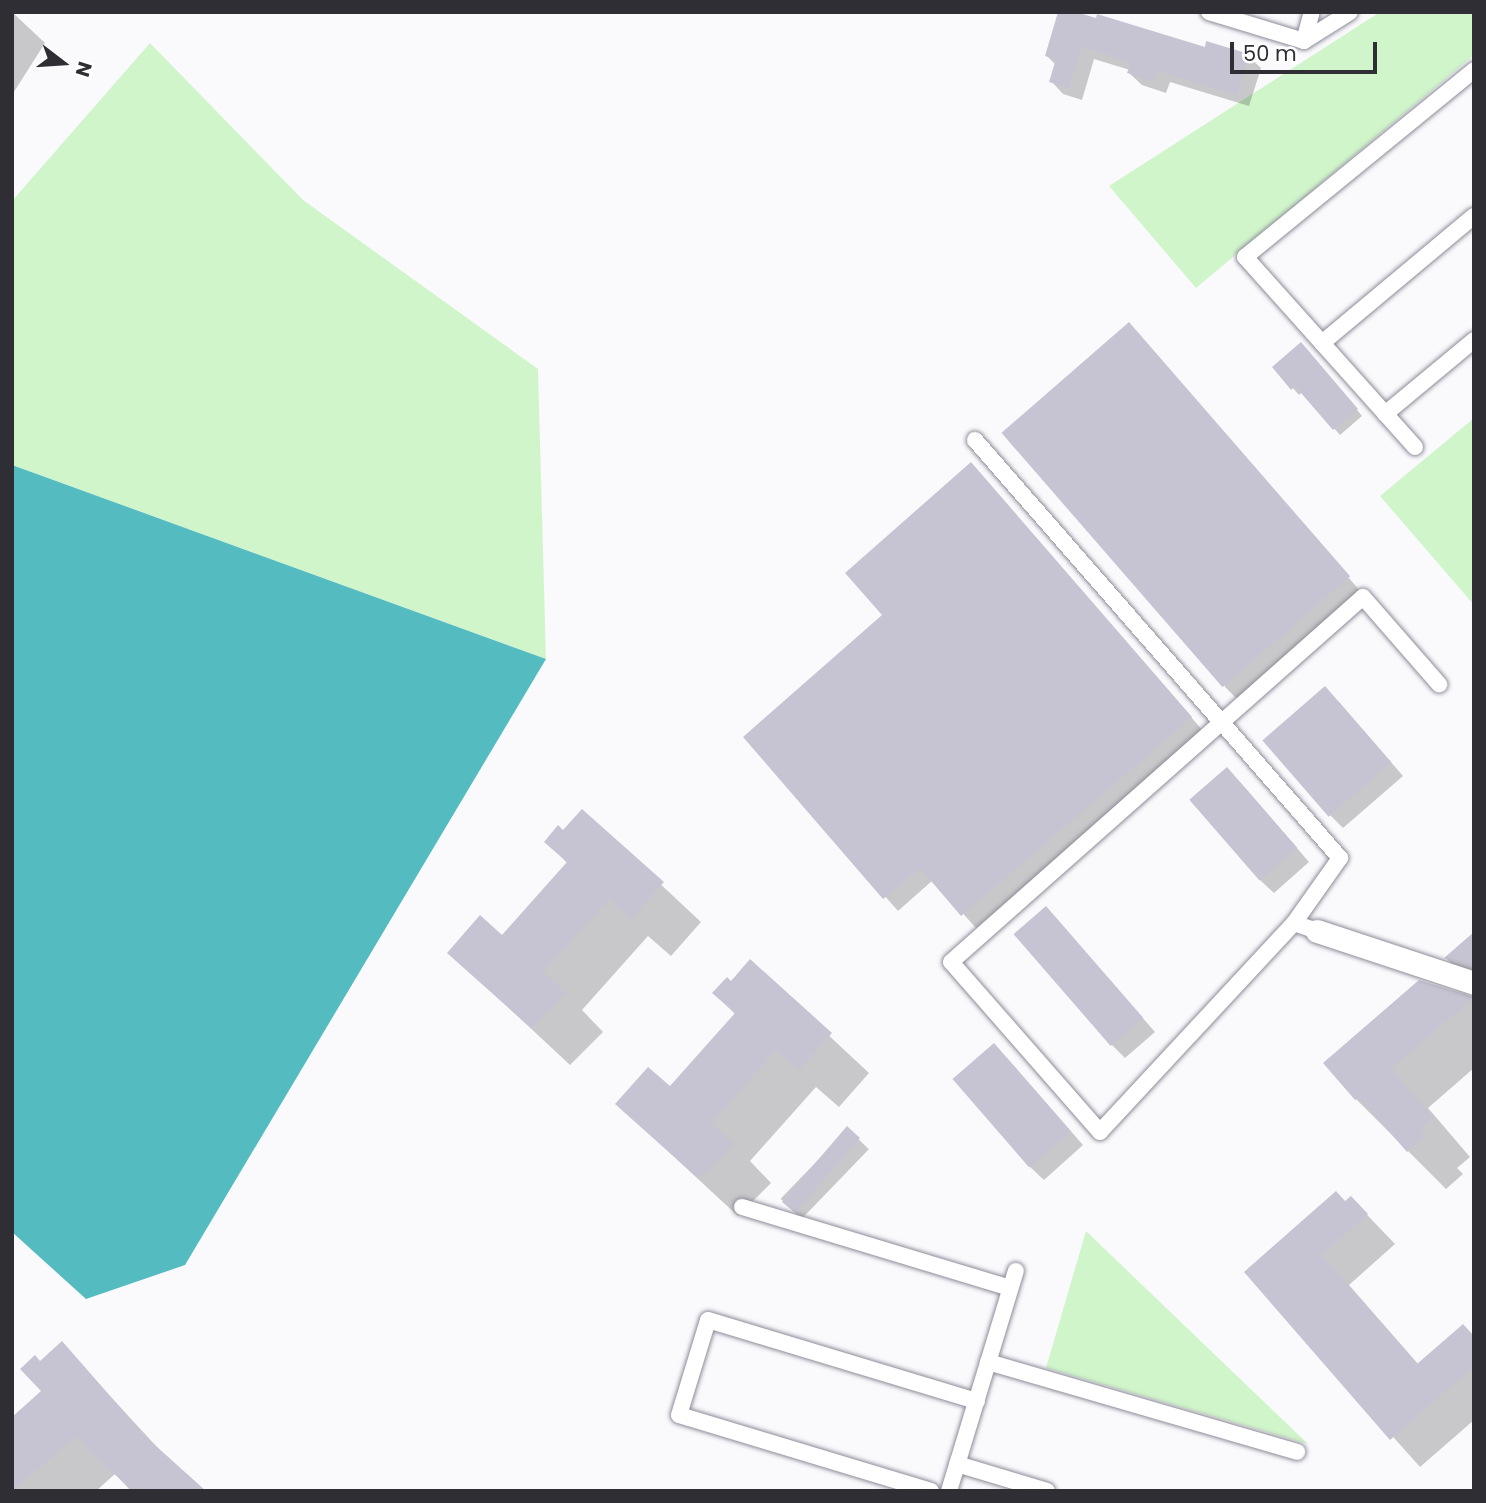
<!DOCTYPE html>
<html>
<head>
<meta charset="utf-8">
<style>
	body { margin:0 }
	#map { position:relative; width:1486px; height:1503px; overflow:hidden; background:#fafafd; font-family:Poppins,sans-serif }
	div>[style] { position:absolute }
	.green>* { inset:0; background:#d1f5cb }
	.water>* { inset:0; background:#54bcc0 }
	.shadow>* { inset:0; background:#0003; transform-origin:0 0 }
	.building>* { inset:0; background:#c6c4d2; transform-origin:0 0 }
	.roads { filter:drop-shadow(0 0 2px #8d8c99) drop-shadow(0 0 2px #8d8c99) }
	.street>* { height:16px; margin:-8px; padding:0 8px; transform-origin:8px; border-radius:8px; background:#fff }
	.secondary>* { height:23px; margin:-11.5px; padding:0 11.5px; transform-origin:11.5px; border-radius:11.5px; background:#fff }
	span { translate:-50% -50%; white-space:nowrap; text-align:center; line-height:1.15; -webkit-text-stroke:6px #fff; paint-order:stroke }
	.frame { position:absolute; inset:0; border:14px solid #2f2e34; pointer-events:none }
	.north { position:absolute; left:28px; top:28px; width:70px; height:70px; -webkit-text-stroke:5px #fff; paint-order:stroke; rotate:107deg; font-size:19px; font-weight:700; line-height:28px; text-align:center; color:#2f2e34 }
	.north::after { content:''; display:block; margin:auto; width:24px; height:32px; background:#2f2e34; clip-path:polygon(50% 0,100% 100%,50% 72%,0 100%) }
	.scale { position:absolute; left:1230px; top:42px; width:147px; height:32px; box-sizing:border-box; border:4px solid #2f2e34; border-top:0; padding-left:9px; font-size:21px; line-height:24px; white-space:nowrap; color:#2f2e34; -webkit-text-stroke:5px #fff; paint-order:stroke }
</style>
</head>
<body>
<div id="map">
	<div class="green">
		<i style="clip-path:polygon(1380px 12px,1474px 12px,1474px 55px,1196px 288px,1109px 186px)"></i>
		<i style="clip-path:polygon(150px 43px,303px 200px,538px 369px,546px 659px,12px 465px,12px 201px)"></i>
		<i style="clip-path:polygon(1474px 418px,1474px 605px,1380px 496px)"></i>
		<i style="clip-path:polygon(1086px 1231px,1308px 1444px,1046px 1368px)"></i>
	</div>
	<div class="water">
		<i style="clip-path:polygon(12px 465px,546px 659px,185px 1265px,86px 1299px,12px 1232px)"></i>
	</div>
	<div class="shadow">
		<i style="clip-path:polygon(12px 12px,45px 43px,12px 95px)"></i>
		<i style="clip-path:polygon(1060px 12px,1206px 49px,1248px 56px,1261px 68px,1249px 106px,1170px 82px,1166px 93px,1142px 85px,1129px 73px,1130px 70px,1094px 59px,1082px 100px,1063px 94px,1051px 81px,1056px 65px,1047px 56px)"></i>
		<i style="clip-path:polygon(1142px 338px,1361px 592px,1238px 700px,1225px 687px)"></i>
		<i style="clip-path:polygon(1307px 350px,1362px 416px,1340px 435px,1302px 392px,1299px 395px,1275px 368px)"></i>
		<i style="clip-path:polygon(984px 478px,1204px 732px,976px 928px,933px 880px,898px 911px,746px 738px,884px 616px)"></i>
		<i style="clip-path:polygon(1339px 702px,1403px 776px,1343px 828px,1330px 815px)"></i>
		<i style="clip-path:polygon(1240px 782px,1309px 862px,1274px 893px,1260px 880px)"></i>
		<i style="clip-path:polygon(582px 811px,701px 922px,671px 956px,648px 936px,582px 1010px,603px 1032px,570px 1065px,450px 953px,502px 938px,568px 864px,547px 842px,563px 832px)"></i>
		<i style="clip-path:polygon(1059px 922px,1155px 1032px,1125px 1058px,1112px 1045px)"></i>
		<i style="clip-path:polygon(1474px 934px,1474px 986px,1446px 958px)"></i>
		<i style="clip-path:polygon(750px 962px,869px 1073px,839px 1107px,816px 1087px,750px 1161px,771px 1183px,738px 1216px,617px 1104px,671px 1089px,736px 1015px,714px 993px,731px 983px)"></i>
		<i style="clip-path:polygon(1419px 982px,1474px 999px,1474px 1068px,1428px 1108px,1470px 1157px,1457px 1168px,1463px 1174px,1446px 1189px,1356px 1099px,1326px 1064px)"></i>
		<i style="clip-path:polygon(1007px 1058px,1083px 1145px,1044px 1180px,1030px 1167px)"></i>
		<i style="left:848px;top:1129px;width:29px;height:97px;rotate:44deg"></i>
		<i style="clip-path:polygon(1351px 1198px,1395px 1244px,1349px 1285px,1419px 1365px,1474px 1337px,1474px 1420px,1420px 1467px,1246px 1272px)"></i>
		<i style="clip-path:polygon(61px 1343px,169px 1460px,202px 1491px,131px 1491px,115px 1474px,96px 1491px,12px 1491px,43px 1392px,40px 1363px)"></i>
	</div>
	<div class="building">
		<i style="clip-path:polygon(1058px 12px,1076px 12px,1096px 18px,1097px 14px,1205px 47px,1206px 41px,1249px 54px,1237px 95px,1157px 71px,1154px 82px,1127px 73px,1131px 62px,1082px 47px,1069px 88px,1049px 82px,1056px 59px,1045px 56px)"></i>
		<i style="left:1129px;top:322px;width:337px;height:169px;rotate:49deg"></i>
		<i style="clip-path:polygon(1301px 342px,1358px 409px,1333px 430px,1295px 386px,1291px 390px,1272px 367px)"></i>
		<i style="clip-path:polygon(971px 462px,1192px 717px,961px 916px,920px 868px,883px 899px,743px 737px,882px 615px,845px 573px)"></i>
		<i style="left:1325px;top:686px;width:101px;height:83px;rotate:49deg"></i>
		<i style="left:1227px;top:767px;width:107px;height:50px;rotate:49deg"></i>
		<i style="clip-path:polygon(582px 809px,664px 882px,631px 919px,609px 899px,543px 972px,566px 993px,531px 1028px,447px 953px,480px 915px,502px 935px,567px 862px,544px 842px,558px 825px,563px 830px)"></i>
		<i style="left:1046px;top:906px;width:148px;height:43px;rotate:49deg"></i>
		<i style="clip-path:polygon(1474px 932px,1474px 968px,1444px 958px)"></i>
		<i style="clip-path:polygon(750px 959px,832px 1033px,799px 1070px,776px 1050px,711px 1123px,734px 1144px,699px 1179px,615px 1104px,648px 1067px,670px 1086px,735px 1013px,712px 993px,727px 977px,731px 981px)"></i>
		<i style="clip-path:polygon(1419px 980px,1474px 997px,1391px 1069px,1433px 1117px,1420px 1129px,1426px 1135px,1407px 1152px,1359px 1097px,1355px 1100px,1323px 1063px)"></i>
		<i style="left:994px;top:1043px;width:117px;height:55px;rotate:49deg"></i>
		<i style="clip-path:polygon(847px 1126px,860px 1138px,796px 1212px,793px 1211px,782px 1202px)"></i>
		<i style="clip-path:polygon(1336px 1191px,1345px 1201px,1351px 1196px,1368px 1214px,1322px 1255px,1417px 1364px,1463px 1324px,1474px 1336px,1474px 1366px,1390px 1440px,1244px 1272px)"></i>
		<i style="clip-path:polygon(62px 1341px,146px 1437px,206px 1491px,134px 1491px,98px 1460px,77px 1436px,12px 1491px,12px 1417px,41px 1391px,20px 1369px,35px 1355px,40px 1361px)"></i>
	</div>
	<div class="roads">
		<div class="street">
			<i style="left:1209px;top:12px;width:99px;rotate:17deg"></i>
			<i style="left:1304px;top:41px;width:54px;rotate:-32.2deg"></i>
			<i style="left:1304px;top:41px;width:30px;rotate:-75deg"></i>
			<i style="left:1322px;top:343px;width:198px;rotate:-39.9deg"></i>
			<i style="left:1385px;top:414px;width:116px;rotate:-39.7deg"></i>
			<i style="left:975px;top:440px;width:555px;rotate:48.87deg"></i>
			<i style="left:1340px;top:858px;width:80px;rotate:125.3deg"></i>
			<i style="left:1415px;top:447px;width:255px;rotate:-131.8deg"></i>
			<i style="left:1245px;top:257px;width:296px;rotate:-39.2deg"></i>
			<i style="left:1317px;top:931px;width:24px;rotate:-161deg"></i>
			<i style="left:1294px;top:923px;width:285px;rotate:132.9deg"></i>
			<i style="left:1100px;top:1132px;width:226px;rotate:-131.2deg"></i>
			<i style="left:951px;top:962px;width:550px;rotate:-41.54deg"></i>
			<i style="left:1363px;top:597px;width:116px;rotate:48.9deg"></i>
			<i style="left:742px;top:1207px;width:280px;rotate:16.8deg"></i>
			<i style="left:988px;top:1362px;width:322px;rotate:16.2deg"></i>
			<i style="left:957px;top:1464px;width:94px;rotate:16.7deg"></i>
			<i style="left:931px;top:1491px;width:263px;rotate:-163.2deg"></i>
			<i style="left:679px;top:1415px;width:99px;rotate:-73deg"></i>
			<i style="left:708px;top:1320px;width:281px;rotate:16.8deg"></i>
			<i style="left:949px;top:1491px;width:230px;rotate:-73.1deg"></i>
		</div>
		<div class="secondary">
			<i style="left:1317px;top:931px;width:165px;rotate:18.3deg"></i>
		</div>
	</div>
	<div class="frame"></div>
	<div class="north">N</div>
	<div class="scale">50 m</div>
</div>
</body>
</html>
